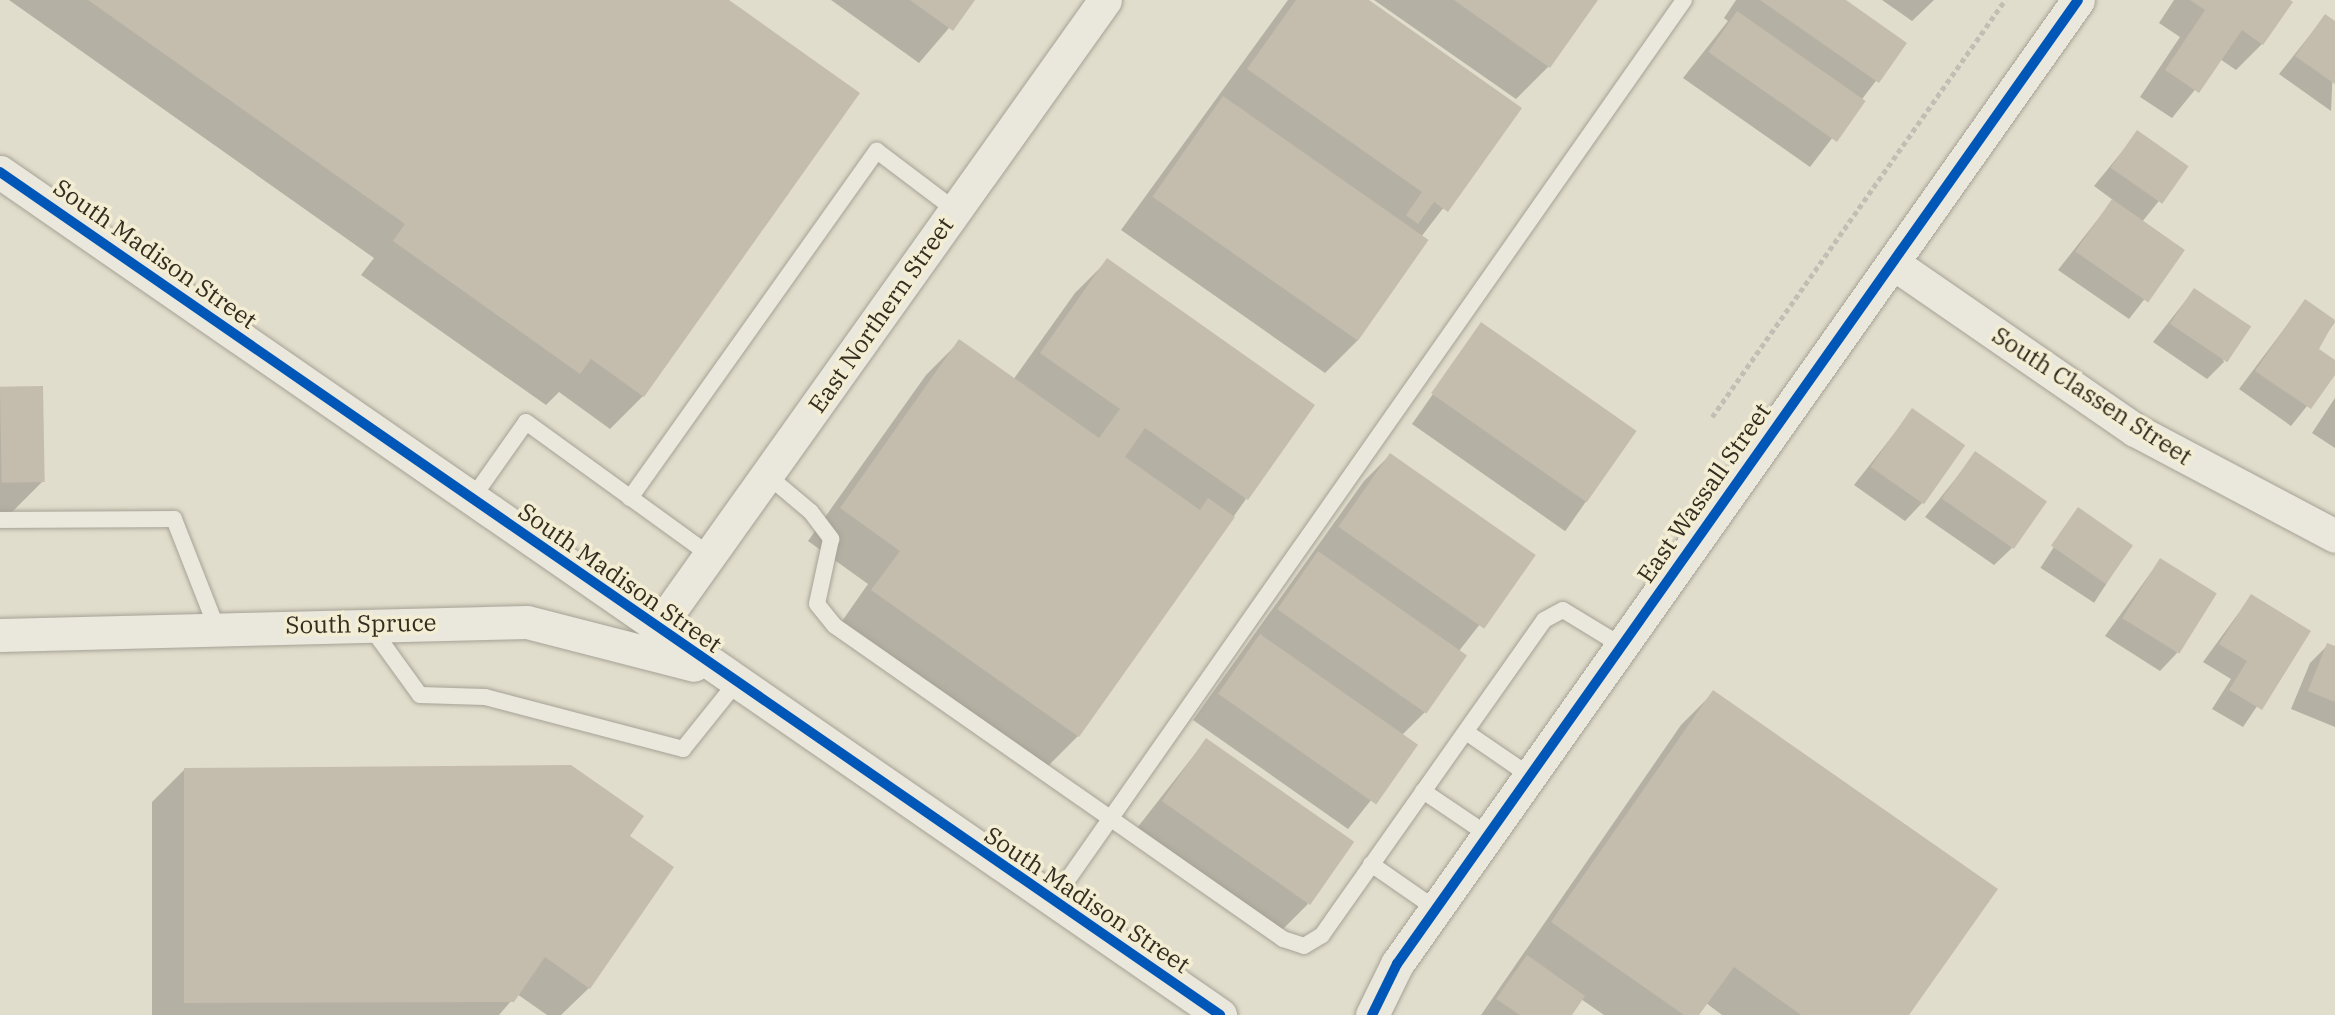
<!DOCTYPE html>
<html>
<head>
<meta charset="utf-8">
<style>
	body { margin:0 }
	#map { position:relative; width:2335px; height:1015px; overflow:hidden; background:#e1ddcc; font-family:"IBM Plex Serif",serif }
	div>[style] { position:absolute }
	.shadow>* { inset:0; background:#0003; transform-origin:0 0 }
	.building>* { inset:0; background:#c4bdad; transform-origin:0 0 }
	.path>* { height:4.5px; margin-top:-2.25px; transform-origin:0; background:repeating-linear-gradient(90deg,#c2beb4 0 5px,transparent 0 8.5px) }
	.roads { filter:drop-shadow(0 0 2px #a6a295) drop-shadow(0 0 2px #a6a295) }
	.lane>* { height:16px; margin:-8px; padding:0 8px; transform-origin:8px; border-radius:8px; background:#eae7dd }
	.street>* { height:33px; margin:-16.5px; padding:0 16.5px; transform-origin:16.5px; border-radius:16.5px; background:#eae7dd }
	.cycleway>* { height:10px; margin:-5px; padding:0 5px; transform-origin:5px; border-radius:5px; background:#0057b8 }
	span { translate:-50% -50%; white-space:nowrap; text-align:center; line-height:1.15; -webkit-text-stroke:7px #f2edd3; paint-order:stroke }
	.street-label { font-size:24px; color:#342c1f }
</style>
</head>
<body>
<div id="map">
	<div class="shadow">
		<i style="clip-path:polygon(9px 0,726px 0,643px 396px,610px 429px,559px 392px,546px 405px,361px 275px,374px 258px)"></i>
		<i style="clip-path:polygon(831px 0,973px 0,919px 63px)"></i>
		<i style="clip-path:polygon(1288px 0,1366px 0,1520px 108px,1421px 237px,1358px 340px,1325px 373px,1121px 230px)"></i>
		<i style="clip-path:polygon(1374px 0,1595px 0,1549px 66px,1516px 99px)"></i>
		<i style="clip-path:polygon(1736px 0,1843px 0,1905px 43px,1810px 167px,1683px 78px,1728px 21px,1724px 18px)"></i>
		<i style="clip-path:polygon(1882px 0,1934px 0,1912px 21px)"></i>
		<i style="clip-path:polygon(2174px 0,2287px 0,2262px 44px,2236px 70px,2220px 59px,2172px 118px,2140px 97px,2180px 37px,2159px 23px)"></i>
		<i style="clip-path:polygon(2325px 16px,2335px 23px,2331px 111px,2279px 74px)"></i>
		<i style="clip-path:polygon(2138px 132px,2187px 166px,2142px 222px,2182px 251px,2129px 319px,2058px 270px,2113px 200px,2094px 186px)"></i>
		<i style="clip-path:polygon(1108px 260px,1246px 499px,1078px 736px,1045px 769px,840px 624px,868px 584px,808px 541px,926px 375px,959px 342px,1013px 380px,1075px 293px)"></i>
		<i style="clip-path:polygon(2194px 290px,2224px 362px,2207px 379px,2153px 342px)"></i>
		<i style="clip-path:polygon(2305px 301px,2335px 322px,2316px 349px,2335px 362px,2335px 371px,2291px 426px,2239px 389px)"></i>
		<i style="left:1482px;top:324px;width:187px;height:122px;rotate:35deg"></i>
		<i style="clip-path:polygon(0 389px,43px 481px,10px 514px,0 514px)"></i>
		<i style="clip-path:polygon(2335px 398px,2335px 448px,2312px 433px)"></i>
		<i style="clip-path:polygon(1912px 411px,1922px 503px,1905px 521px,1854px 485px)"></i>
		<i style="clip-path:polygon(1976px 453px,2012px 548px,1994px 565px,1925px 517px)"></i>
		<i style="clip-path:polygon(1390px 455px,1533px 556px,1459px 651px,1425px 712px,1402px 735px,1415px 745px,1348px 829px,1193px 720px,1364px 481px)"></i>
		<i style="left:2078px;top:510px;width:64px;height:69px;rotate:33deg"></i>
		<i style="clip-path:polygon(2160px 560px,2177px 653px,2160px 671px,2105px 636px)"></i>
		<i style="clip-path:polygon(2251px 596px,2308px 631px,2243px 727px,2212px 709px,2231px 679px,2203px 662px)"></i>
		<i style="clip-path:polygon(2328px 645px,2335px 648px,2335px 727px,2291px 709px,2310px 663px)"></i>
		<i style="clip-path:polygon(1714px 692px,1907px 1015px,1722px 1015px,1706px 1003px,1697px 1015px,1604px 1015px,1581px 999px,1570px 1015px,1481px 1015px,1681px 725px)"></i>
		<i style="clip-path:polygon(1206px 740px,1308px 904px,1282px 930px,1137px 828px)"></i>
		<i style="clip-path:polygon(185px 769px,628px 837px,589px 988px,561px 1015px,547px 1015px,517px 994px,499px 1015px,152px 1015px,152px 802px)"></i>
	</div>
	<div class="building">
		<i style="clip-path:polygon(88px 0,729px 0,860px 93px,644px 397px,591px 359px,580px 374px,393px 241px,405px 224px)"></i>
		<i style="clip-path:polygon(910px 0,975px 0,953px 31px)"></i>
		<i style="clip-path:polygon(1296px 0,1369px 0,1522px 108px,1448px 212px,1434px 202px,1418px 224px,1406px 215px,1422px 192px,1247px 69px)"></i>
		<i style="clip-path:polygon(1454px 0,1598px 0,1550px 68px)"></i>
		<i style="clip-path:polygon(1760px 0,1846px 0,1907px 43px,1879px 83px)"></i>
		<i style="clip-path:polygon(2190px 0,2290px 0,2293px 2px,2263px 45px,2242px 30px,2199px 93px,2165px 70px,2205px 10px)"></i>
		<i style="left:1737px;top:11px;width:157px;height:50px;rotate:35deg"></i>
		<i style="clip-path:polygon(2325px 14px,2335px 21px,2335px 84px,2295px 56px)"></i>
		<i style="left:1223px;top:96px;width:251px;height:123px;rotate:35deg"></i>
		<i style="left:2137px;top:130px;width:63px;height:46px;rotate:35deg"></i>
		<i style="left:2112px;top:199px;width:89px;height:64px;rotate:35deg"></i>
		<i style="clip-path:polygon(1107px 258px,1315px 405px,1248px 500px,1145px 428px,1125px 457px,1200px 510px,1208px 498px,1235px 517px,1079px 737px,871px 590px,900px 551px,840px 508px,959px 339px,1099px 438px,1120px 409px,1040px 353px)"></i>
		<i style="left:2194px;top:288px;width:69px;height:43px;rotate:34deg"></i>
		<i style="clip-path:polygon(2305px 299px,2335px 320px,2319px 349px,2335px 360px,2335px 375px,2311px 409px,2255px 371px)"></i>
		<i style="left:1481px;top:322px;width:190px;height:87px;rotate:35deg"></i>
		<i style="left:43px;top:386px;width:96px;height:43px;rotate:89deg"></i>
		<i style="left:1912px;top:408px;width:65px;height:72px;rotate:35deg"></i>
		<i style="left:1975px;top:451px;width:88px;height:58px;rotate:35deg"></i>
		<i style="left:1390px;top:453px;width:178px;height:90px;rotate:35deg"></i>
		<i style="left:2078px;top:507px;width:67px;height:47px;rotate:35deg"></i>
		<i style="left:1318px;top:551px;width:182px;height:71px;rotate:35deg"></i>
		<i style="left:2160px;top:558px;width:67px;height:71px;rotate:32deg"></i>
		<i style="clip-path:polygon(2251px 594px,2311px 631px,2262px 710px,2229px 690px,2247px 661px,2219px 644px)"></i>
		<i style="left:1260px;top:634px;width:193px;height:73px;rotate:35deg"></i>
		<i style="clip-path:polygon(2327px 643px,2335px 646px,2335px 702px,2308px 691px)"></i>
		<i style="clip-path:polygon(1713px 690px,1998px 889px,1909px 1015px,1801px 1015px,1734px 967px,1699px 1015px,1684px 1015px,1551px 922px)"></i>
		<i style="left:1206px;top:738px;width:181px;height:77px;rotate:35deg"></i>
		<i style="clip-path:polygon(571px 765px,644px 816px,630px 836px,674px 867px,590px 989px,545px 957px,514px 1002px,184px 1003px,184px 768px)"></i>
		<i style="clip-path:polygon(1527px 955px,1585px 996px,1572px 1015px,1520px 1015px,1496px 999px)"></i>
	</div>
	<div class="path">
		<i style="left:1712px;top:417px;width:510px;rotate:-54.91deg"></i>
	</div>
	<div class="roads">
		<div class="lane">
			<i style="left:767px;top:475px;width:57px;rotate:40.1deg"></i>
			<i style="left:811px;top:512px;width:34px;rotate:53deg"></i>
			<i style="left:831px;top:539px;width:66px;rotate:102.2deg"></i>
			<i style="left:817px;top:604px;width:28px;rotate:51deg"></i>
			<i style="left:835px;top:626px;width:547px;rotate:34.94deg"></i>
			<i style="left:1283px;top:939px;width:22px;rotate:18deg"></i>
			<i style="left:1304px;top:946px;width:21px;rotate:-31deg"></i>
			<i style="left:1322px;top:935px;width:385px;rotate:-54.8deg"></i>
			<i style="left:1544px;top:620px;width:21px;rotate:-28deg"></i>
			<i style="left:1563px;top:610px;width:69px;rotate:31.4deg"></i>
			<i style="left:630px;top:498px;width:426px;rotate:-54.6deg"></i>
			<i style="left:877px;top:151px;width:98px;rotate:37.1deg"></i>
			<i style="left:471px;top:500px;width:95px;rotate:-54.8deg"></i>
			<i style="left:526px;top:422px;width:227px;rotate:35.9deg"></i>
			<i style="left:0;top:520px;width:174px;rotate:-0.3deg"></i>
			<i style="left:174px;top:519px;width:115px;rotate:68.6deg"></i>
			<i style="left:370px;top:626px;width:85px;rotate:54.1deg"></i>
			<i style="left:420px;top:695px;width:65px;rotate:1.8deg"></i>
			<i style="left:485px;top:697px;width:205px;rotate:14.7deg"></i>
			<i style="left:683px;top:749px;width:83px;rotate:-51.3deg"></i>
			<i style="left:1466px;top:732px;width:78px;rotate:34.5deg"></i>
			<i style="left:1423px;top:791px;width:78px;rotate:34.1deg"></i>
			<i style="left:1371px;top:864px;width:79px;rotate:34.7deg"></i>
			<i style="left:1052px;top:902px;width:1101px;rotate:-54.98deg"></i>
		</div>
		<div class="street">
			<i style="left:0;top:172px;width:1483px;rotate:34.64deg"></i>
			<i style="left:1893px;top:263px;width:294px;rotate:34.6deg"></i>
			<i style="left:2135px;top:430px;width:226px;rotate:27.9deg"></i>
			<i style="left:657px;top:629px;width:772px;rotate:-54.54deg"></i>
			<i style="left:0;top:635px;width:527px;rotate:-1.41deg"></i>
			<i style="left:527px;top:622px;width:172px;rotate:14.4deg"></i>
			<i style="left:1372px;top:1015px;width:57px;rotate:-63.9deg"></i>
			<i style="left:1397px;top:964px;width:1180px;rotate:-54.76deg"></i>
		</div>
	</div>
	<div class="cycleway">
		<i style="left:0;top:172px;width:1483px;rotate:34.64deg"></i>
		<i style="left:1372px;top:1015px;width:57px;rotate:-63.9deg"></i>
		<i style="left:1397px;top:964px;width:1180px;rotate:-54.76deg"></i>
	</div>
	<div class="street-label">
		<span style="left:155px;top:254px;rotate:35deg">South Madison Street</span>
		<span style="left:881px;top:315px;rotate:-55deg">East Northern Street</span>
		<span style="left:2092px;top:396px;rotate:33deg">South Classen Street</span>
		<span style="left:1704px;top:493px;rotate:-55deg">East Wassall Street</span>
		<span style="left:620px;top:578px;rotate:35deg">South Madison Street</span>
		<span style="left:361px;top:624px;rotate:-1deg">South Spruce</span>
		<span style="left:1087px;top:900px;rotate:34deg">South Madison Street</span>
	</div>
</div>
</body>
</html>
